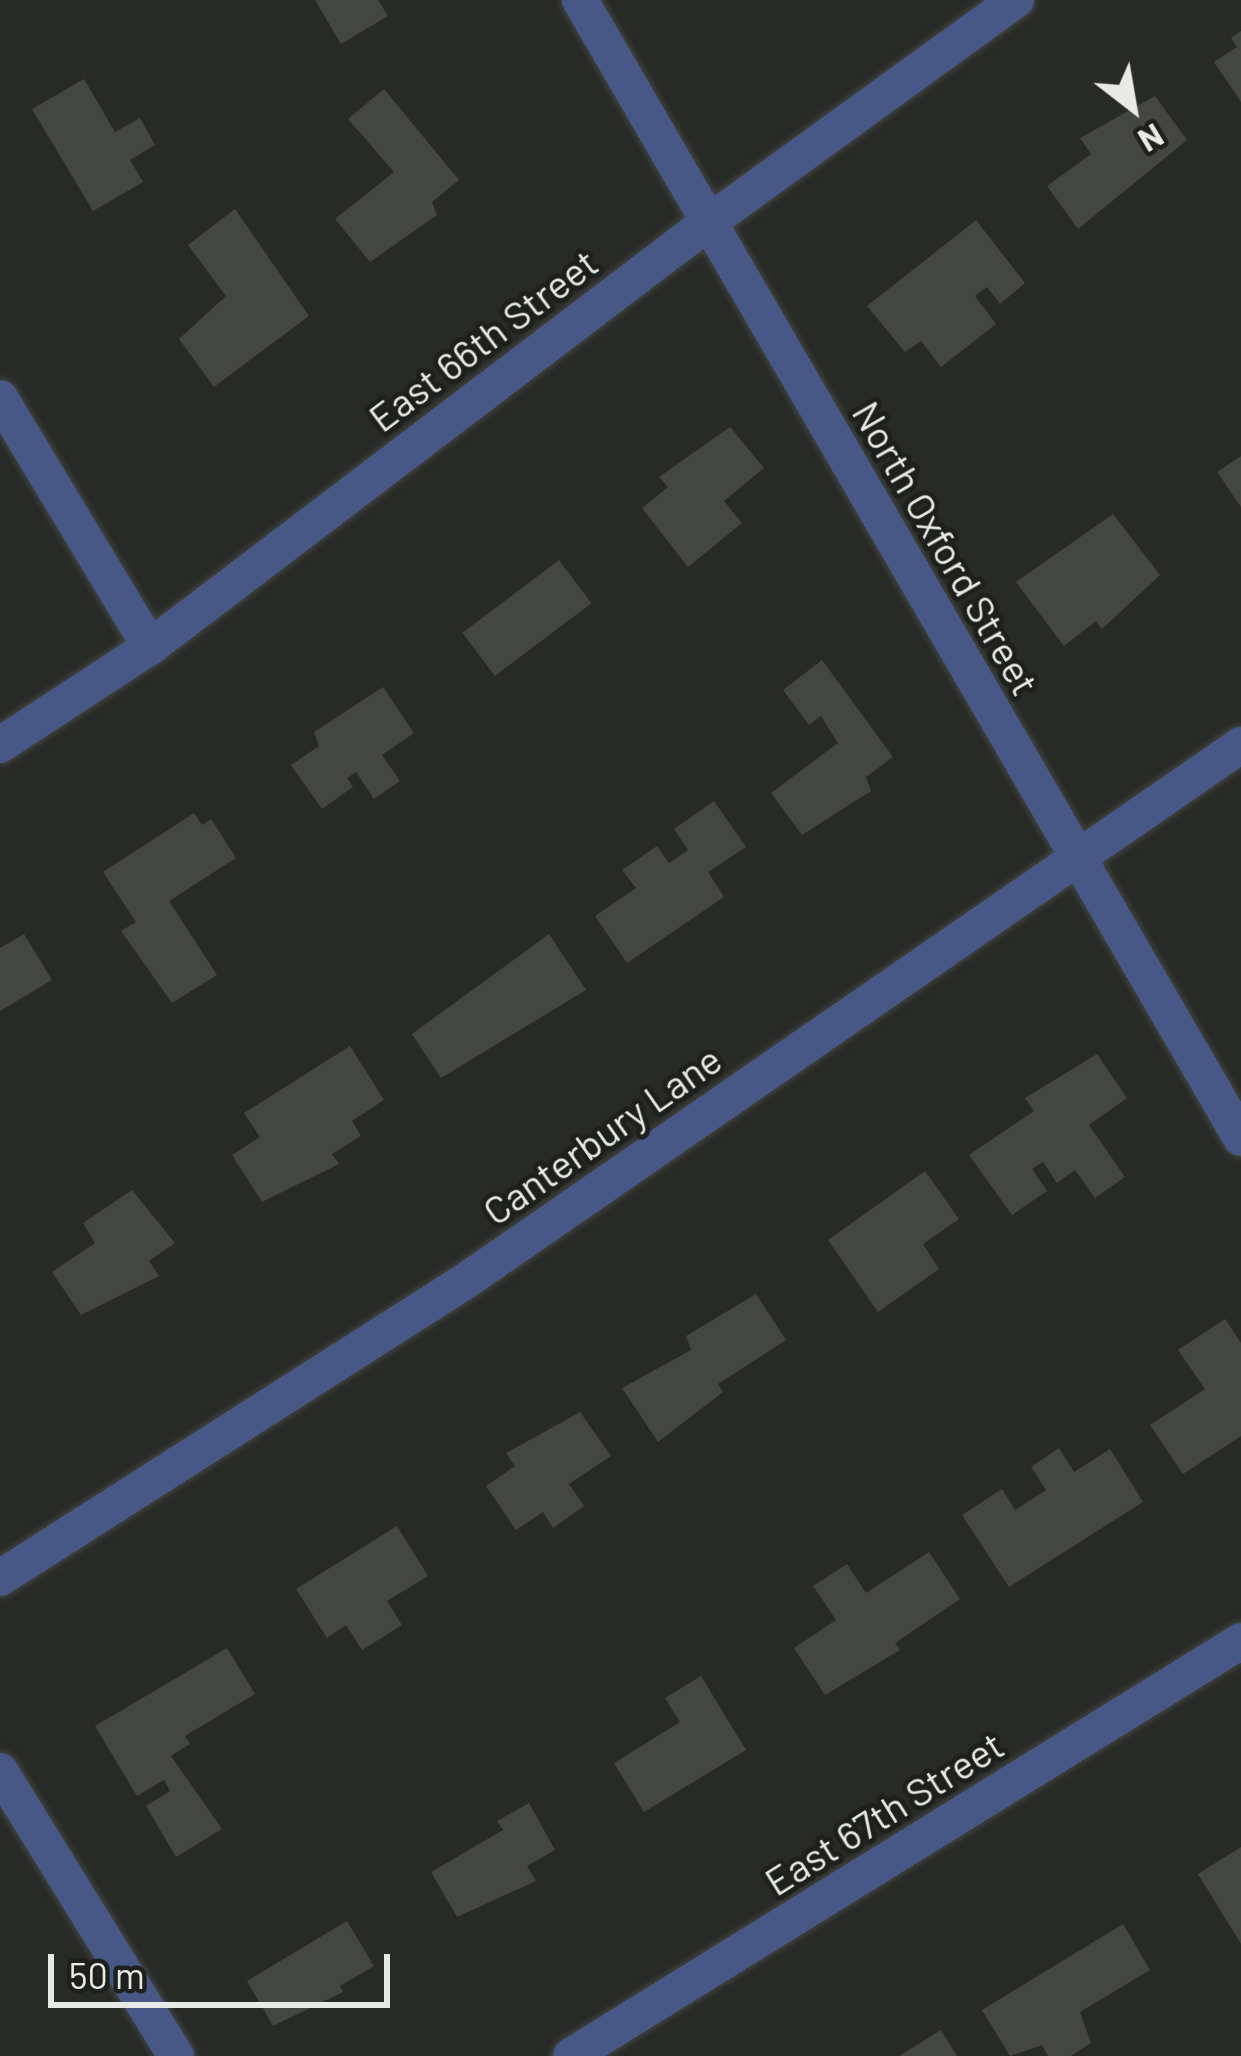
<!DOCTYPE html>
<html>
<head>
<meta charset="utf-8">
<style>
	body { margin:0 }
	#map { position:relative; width:1241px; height:2056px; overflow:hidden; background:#282a27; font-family:Barlow,sans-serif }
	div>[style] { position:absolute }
	.building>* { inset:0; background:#444643; transform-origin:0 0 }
	.roads { filter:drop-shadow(0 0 3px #434542) drop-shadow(0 0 3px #434542) }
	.minor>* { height:36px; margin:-18px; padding:0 18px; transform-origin:18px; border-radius:18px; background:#475886 }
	span { translate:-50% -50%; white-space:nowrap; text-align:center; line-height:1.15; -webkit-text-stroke:10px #1e201d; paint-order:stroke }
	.street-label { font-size:39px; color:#e8eae7 }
	.north { position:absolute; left:1073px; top:48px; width:120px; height:120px; -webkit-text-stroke:9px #1e201d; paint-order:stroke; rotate:149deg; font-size:33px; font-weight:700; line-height:48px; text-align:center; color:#e8eae7 }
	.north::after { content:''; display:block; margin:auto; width:42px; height:54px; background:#e8eae7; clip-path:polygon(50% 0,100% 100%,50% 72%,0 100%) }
	.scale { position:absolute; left:48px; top:1954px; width:342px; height:54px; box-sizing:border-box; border:6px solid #e8eae7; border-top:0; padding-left:15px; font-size:36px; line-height:42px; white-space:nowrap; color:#e8eae7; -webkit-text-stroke:9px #1e201d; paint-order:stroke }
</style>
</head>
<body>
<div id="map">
	<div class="building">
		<i style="clip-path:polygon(302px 0,378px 0,388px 16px,341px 44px,315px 0)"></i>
		<i style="clip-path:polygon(1241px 31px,1241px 102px,1214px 62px,1237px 47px,1231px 38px)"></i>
		<i style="clip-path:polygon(84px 79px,115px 132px,140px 118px,155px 145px,130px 160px,143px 182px,93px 211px,32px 109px)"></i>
		<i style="clip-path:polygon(384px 89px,459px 180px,432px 202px,437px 215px,370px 262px,335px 219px,394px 172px,348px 119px)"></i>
		<i style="clip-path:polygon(1155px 96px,1187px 140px,1078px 229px,1047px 186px,1091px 154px,1080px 138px)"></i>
		<i style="clip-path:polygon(235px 209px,309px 316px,214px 387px,179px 339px,226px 296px,188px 245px)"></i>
		<i style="clip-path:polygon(976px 220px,1025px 283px,1000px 304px,987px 287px,975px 296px,996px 324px,941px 367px,921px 341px,905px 352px,867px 306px)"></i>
		<i style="clip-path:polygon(730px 427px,764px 468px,724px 501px,742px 523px,688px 567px,642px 508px,668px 487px,659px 477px)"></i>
		<i style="clip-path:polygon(1241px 456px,1241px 507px,1217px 472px)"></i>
		<i style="clip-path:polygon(1113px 514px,1160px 575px,1102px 629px,1096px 621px,1064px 646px,1016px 582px)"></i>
		<i style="left:559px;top:560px;width:54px;height:121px;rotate:53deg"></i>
		<i style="clip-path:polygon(822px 660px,893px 757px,866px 777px,871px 791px,802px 835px,771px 793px,838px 743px,821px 716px,809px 725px,783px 690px)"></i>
		<i style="clip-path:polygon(383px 687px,414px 733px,382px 755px,400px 781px,374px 799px,356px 772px,347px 778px,353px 787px,322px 809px,291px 765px,319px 746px,314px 732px)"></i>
		<i style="clip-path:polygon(714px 801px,746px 847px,708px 872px,724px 897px,627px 963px,595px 916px,636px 888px,622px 870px,657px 846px,669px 863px,688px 850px,674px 829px)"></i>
		<i style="clip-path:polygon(194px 813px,202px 825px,211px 819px,236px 858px,169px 901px,217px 975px,172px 1003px,121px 931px,136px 922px,103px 872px)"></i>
		<i style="clip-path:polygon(24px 934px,52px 980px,0 1011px,0 948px)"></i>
		<i style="clip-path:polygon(549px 934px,586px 990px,441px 1078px,412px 1034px)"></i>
		<i style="clip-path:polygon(350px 1046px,384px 1100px,352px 1121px,361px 1136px,332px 1154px,339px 1164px,262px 1202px,232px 1155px,260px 1137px,244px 1113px)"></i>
		<i style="clip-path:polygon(1097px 1054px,1127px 1098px,1089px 1125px,1125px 1177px,1095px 1198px,1075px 1170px,1057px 1183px,1043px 1162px,1032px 1169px,1047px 1191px,1012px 1215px,969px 1155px,1034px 1111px,1025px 1098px)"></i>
		<i style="clip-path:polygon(925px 1171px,959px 1219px,923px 1244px,939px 1269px,878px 1312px,828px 1240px)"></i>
		<i style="clip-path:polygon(132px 1190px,175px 1243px,149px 1261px,159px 1276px,81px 1315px,52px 1272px,95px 1243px,83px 1223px)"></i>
		<i style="clip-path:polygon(756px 1294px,786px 1340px,718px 1384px,723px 1392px,658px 1442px,622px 1388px,691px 1350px,686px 1336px)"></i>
		<i style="clip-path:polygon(1225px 1319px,1241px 1343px,1241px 1436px,1183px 1474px,1150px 1425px,1205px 1389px,1178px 1350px)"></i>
		<i style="clip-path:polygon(580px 1412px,611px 1456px,569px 1484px,584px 1506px,553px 1528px,543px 1512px,516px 1530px,486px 1486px,515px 1466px,506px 1453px)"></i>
		<i style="clip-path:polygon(1059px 1448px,1074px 1472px,1110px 1449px,1143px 1502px,1009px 1587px,962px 1515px,1002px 1489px,1015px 1510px,1046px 1490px,1031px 1467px)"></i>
		<i style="clip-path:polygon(397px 1526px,428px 1576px,387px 1601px,402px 1625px,362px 1650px,346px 1625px,327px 1638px,296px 1589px)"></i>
		<i style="clip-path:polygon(929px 1552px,960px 1599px,895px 1643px,900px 1650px,825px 1695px,794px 1648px,836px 1620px,813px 1586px,847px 1564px,866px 1593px)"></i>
		<i style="clip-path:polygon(227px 1648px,255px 1694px,185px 1736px,190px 1744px,171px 1756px,222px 1829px,176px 1857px,146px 1806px,170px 1791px,164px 1780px,137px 1796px,95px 1726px)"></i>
		<i style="clip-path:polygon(701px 1676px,746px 1750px,644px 1812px,614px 1763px,680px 1722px,665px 1698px)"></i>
		<i style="clip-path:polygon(529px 1803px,555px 1850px,527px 1866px,536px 1881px,457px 1917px,431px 1872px,503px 1830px,497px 1821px)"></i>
		<i style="clip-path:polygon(1241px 1847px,1241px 1944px,1198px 1874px)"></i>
		<i style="clip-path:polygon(347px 1921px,374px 1966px,340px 1986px,343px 1992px,273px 2026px,247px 1981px)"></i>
		<i style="clip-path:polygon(1123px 1924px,1150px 1970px,1080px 2012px,1091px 2043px,1071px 2056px,1048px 2056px,1042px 2045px,1010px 2056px,982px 2010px)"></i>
		<i style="clip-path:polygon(941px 2030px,957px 2056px,899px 2056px)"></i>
	</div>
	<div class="roads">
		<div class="minor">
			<i style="left:580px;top:0;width:1316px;rotate:59.85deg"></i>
			<i style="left:0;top:398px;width:291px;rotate:58.9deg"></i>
			<i style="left:0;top:745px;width:179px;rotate:-33.2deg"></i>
			<i style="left:150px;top:647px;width:702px;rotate:-37.25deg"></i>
			<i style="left:709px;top:222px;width:379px;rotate:-35.9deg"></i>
			<i style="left:0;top:1578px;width:550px;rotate:-32.54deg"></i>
			<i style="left:464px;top:1282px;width:945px;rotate:-34.65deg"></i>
			<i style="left:0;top:1771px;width:335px;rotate:58.3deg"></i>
			<i style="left:571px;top:2056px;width:788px;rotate:-31.77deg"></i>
		</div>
	</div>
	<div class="street-label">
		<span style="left:483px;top:340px;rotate:-37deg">East 66th Street</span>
		<span style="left:946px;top:548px;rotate:60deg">North Oxford Street</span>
		<span style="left:602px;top:1135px;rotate:-35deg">Canterbury Lane</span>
		<span style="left:884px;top:1813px;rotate:-32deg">East 67th Street</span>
	</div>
	<div class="north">N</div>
	<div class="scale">50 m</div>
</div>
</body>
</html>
